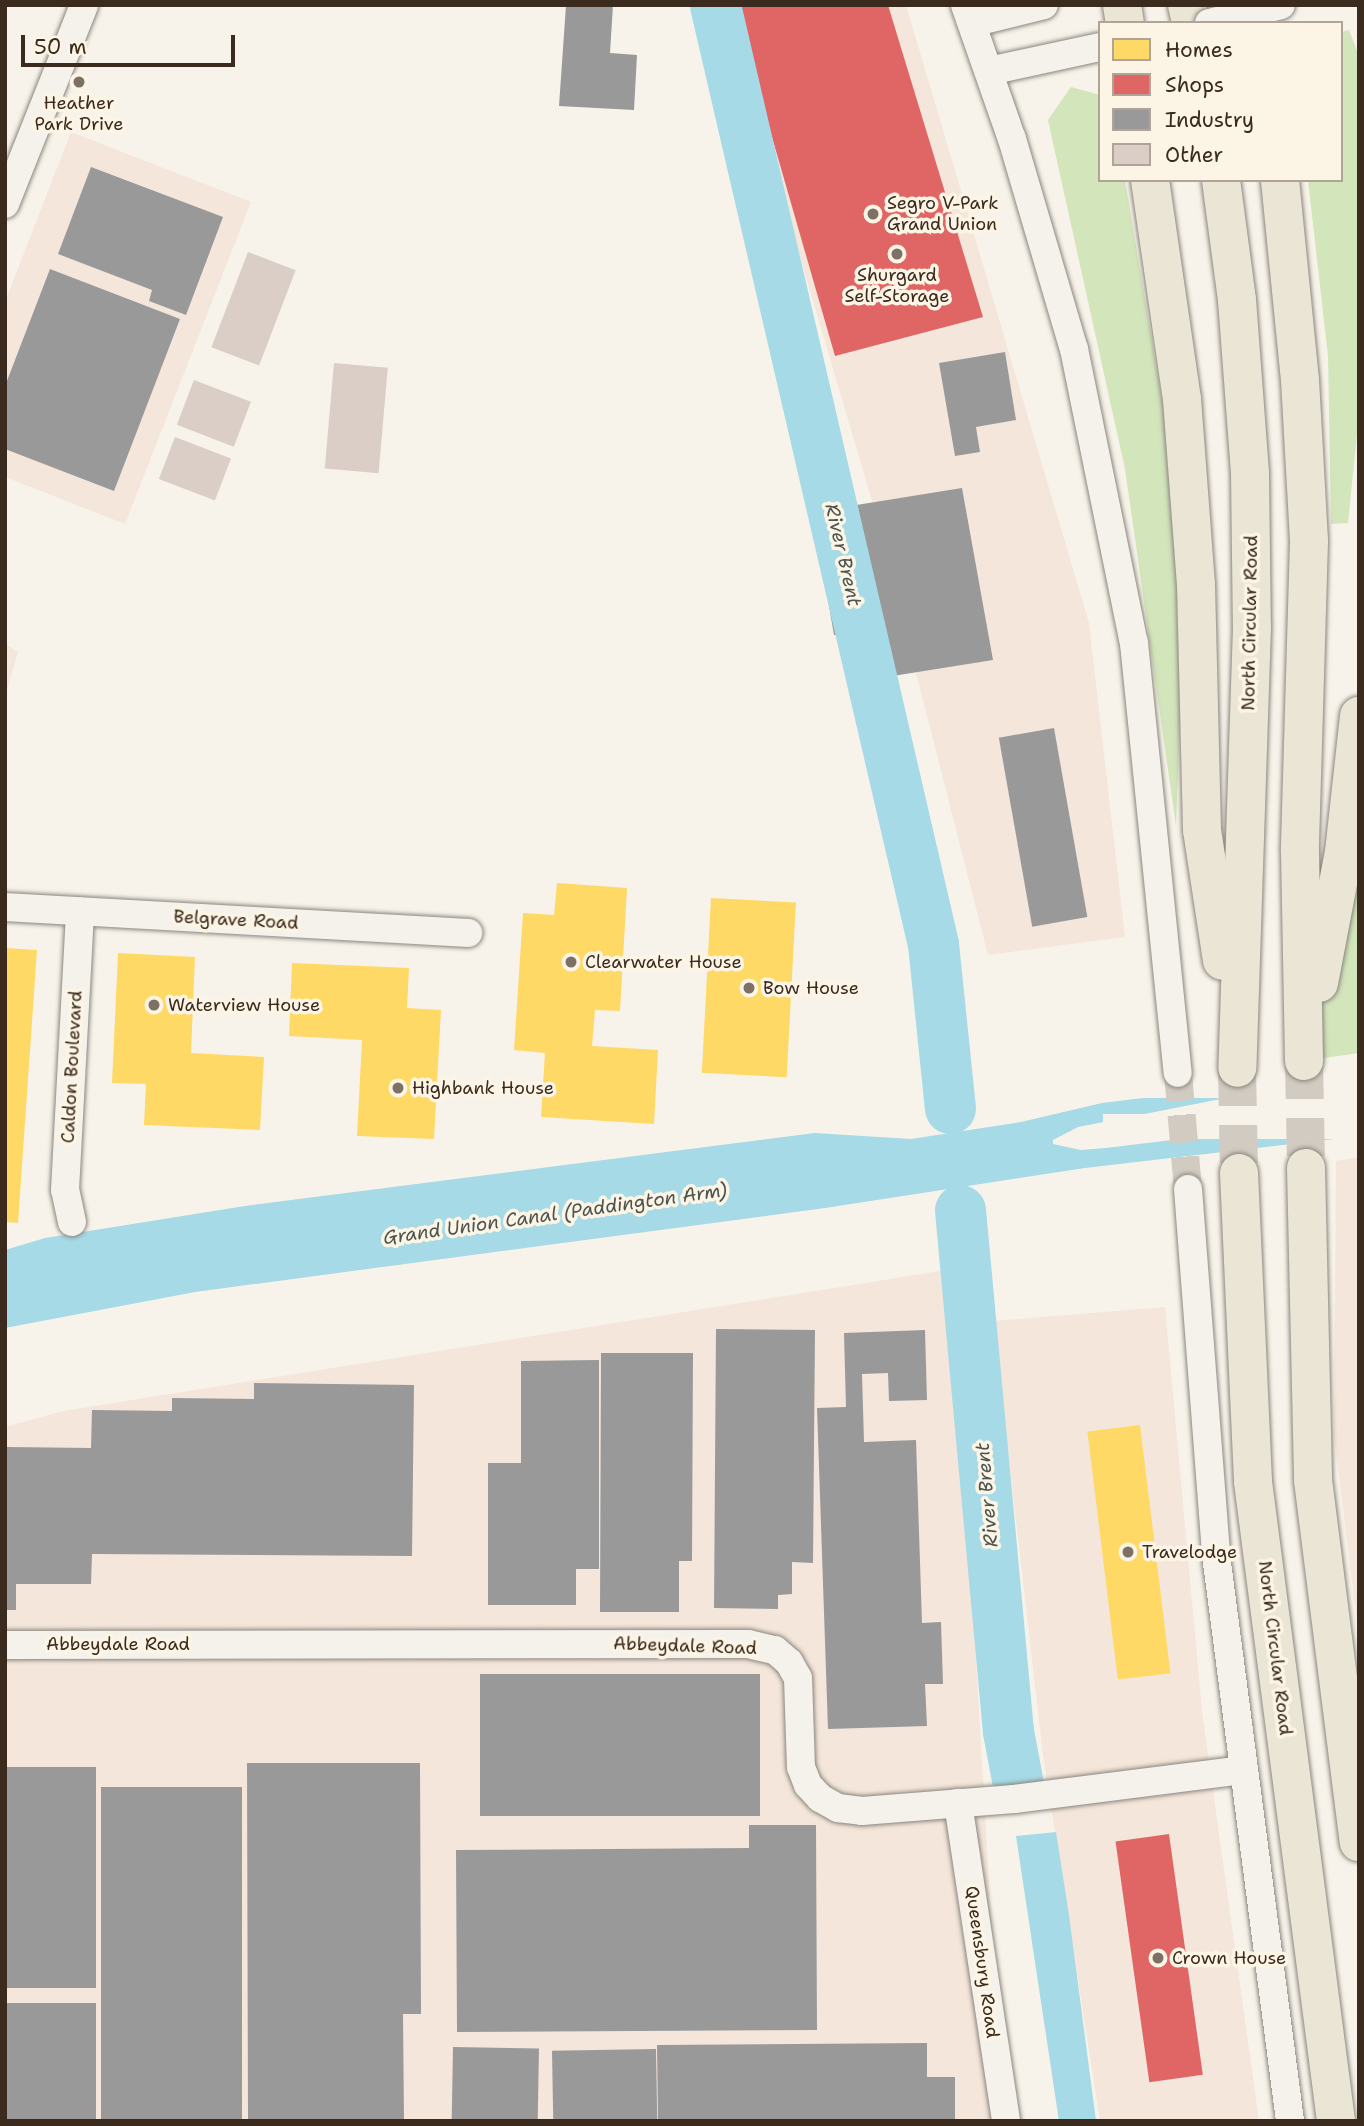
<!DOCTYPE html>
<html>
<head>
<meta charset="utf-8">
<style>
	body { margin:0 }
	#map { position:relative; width:1364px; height:2126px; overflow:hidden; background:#f7f3ea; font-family:"Shantell Sans",sans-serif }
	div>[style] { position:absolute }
	.built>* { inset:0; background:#f4e6da }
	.green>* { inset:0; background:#d2e5bb }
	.water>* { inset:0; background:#a6dae6 }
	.pier>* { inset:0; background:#f7f3ea; transform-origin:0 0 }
	.homes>* { inset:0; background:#ffd966; transform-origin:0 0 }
	.shops>* { inset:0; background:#e06666; transform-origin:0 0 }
	.industry>* { inset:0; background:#999; transform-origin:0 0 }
	.river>* { height:51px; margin:-25.5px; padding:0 25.5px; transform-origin:25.5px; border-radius:25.5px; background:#a6dae6 }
	.building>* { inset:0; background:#dacec7; transform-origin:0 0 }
	.minor-tunnel>* { height:28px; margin-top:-14px; transform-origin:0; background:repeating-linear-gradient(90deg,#d1cbc1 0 28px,transparent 0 42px) }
	.highway-tunnel>* { height:38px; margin-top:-19px; transform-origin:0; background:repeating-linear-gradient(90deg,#d1cbc1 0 38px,transparent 0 57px) }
	.roads { filter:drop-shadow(0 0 2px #8b867f) drop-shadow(0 0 2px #8b867f) }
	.minor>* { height:28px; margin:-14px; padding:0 14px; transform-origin:14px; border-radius:14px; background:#f5f2ec }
	.highway>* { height:38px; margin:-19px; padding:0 19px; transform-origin:19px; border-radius:19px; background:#eae5d5 }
	.bridges { filter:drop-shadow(0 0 2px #8b867f) drop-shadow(0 0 2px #8b867f) }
	.minor-bridge>* { height:28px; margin:-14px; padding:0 14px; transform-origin:14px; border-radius:14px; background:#f5f2ec }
	.dots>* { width:19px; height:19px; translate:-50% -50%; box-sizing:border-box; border:4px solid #fcf5e5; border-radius:50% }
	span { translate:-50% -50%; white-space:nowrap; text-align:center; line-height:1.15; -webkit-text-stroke:7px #fcf5e5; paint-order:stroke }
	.poi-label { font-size:18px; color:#3b2a1e }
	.left { translate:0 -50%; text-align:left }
	.street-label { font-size:18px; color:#3b2a1e }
	.water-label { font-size:19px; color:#4d5450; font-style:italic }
	.frame { position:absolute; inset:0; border:7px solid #3b2a1e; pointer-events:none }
	.legend { position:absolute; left:1098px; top:21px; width:245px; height:161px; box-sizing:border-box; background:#fcf5e5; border:2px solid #afa495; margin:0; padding:9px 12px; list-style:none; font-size:21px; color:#3b2a1e }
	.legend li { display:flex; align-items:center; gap:14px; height:35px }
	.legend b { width:35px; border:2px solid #afa495 }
	.scale { position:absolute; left:21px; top:35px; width:214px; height:32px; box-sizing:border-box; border:4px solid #3b2a1e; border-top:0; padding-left:9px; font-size:21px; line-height:24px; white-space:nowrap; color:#3b2a1e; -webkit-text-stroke:5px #fcf5e5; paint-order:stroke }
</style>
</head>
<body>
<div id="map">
	<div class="built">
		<i style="clip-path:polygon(726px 5px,906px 5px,1089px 623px,1125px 937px,988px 955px,874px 508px)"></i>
		<i style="clip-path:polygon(71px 132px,251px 202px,125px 524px,5px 477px,5px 302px)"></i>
		<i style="clip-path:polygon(5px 644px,18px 652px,5px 697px)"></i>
		<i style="clip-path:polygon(1359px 1157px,1359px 1638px,1334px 1435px,1336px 1161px)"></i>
		<i style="clip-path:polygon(953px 1269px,1003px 2121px,5px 2121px,5px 1427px,63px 1411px)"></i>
		<i style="clip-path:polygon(1165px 1307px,1202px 1711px,1259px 2121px,1100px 2121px,1043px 1755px,993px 1321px)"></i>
	</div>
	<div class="green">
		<i style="clip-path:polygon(1349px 30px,1359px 56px,1359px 415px,1348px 523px,1331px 524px,1328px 356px,1308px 180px,1341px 180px,1341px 32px)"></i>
		<i style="clip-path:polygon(1071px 87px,1100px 95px,1100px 180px,1125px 180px,1173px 466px,1183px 644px,1176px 826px,1125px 469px,1048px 120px)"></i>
		<i style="clip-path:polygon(1359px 716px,1359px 1053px,1304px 1061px)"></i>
	</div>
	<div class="water">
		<i style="clip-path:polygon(1359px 1072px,1078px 1127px,1053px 1140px,1053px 1144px,1081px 1150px,1106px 1148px,1359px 1117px,1359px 1136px,1085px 1168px,825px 1208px,195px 1292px,5px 1328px,5px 1250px,45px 1238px,245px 1206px,815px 1133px,911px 1139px,1021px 1122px,1102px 1103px)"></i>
		<i style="clip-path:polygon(1056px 1832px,1069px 1915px,1096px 2121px,1059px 2121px,1016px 1836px)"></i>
	</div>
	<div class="pier">
		<i style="left:1359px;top:1069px;width:29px;height:259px;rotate:90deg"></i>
		<i style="left:1359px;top:1114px;width:25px;height:256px;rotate:90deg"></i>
	</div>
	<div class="homes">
		<i style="clip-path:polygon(557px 883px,627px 888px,620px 1011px,595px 1010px,592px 1046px,658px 1050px,654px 1124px,541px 1117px,545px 1053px,514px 1050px,523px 913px,554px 915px)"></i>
		<i style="left:711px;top:898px;width:85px;height:175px;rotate:3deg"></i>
		<i style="clip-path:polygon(5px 948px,37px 950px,18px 1223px,5px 1222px)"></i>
		<i style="clip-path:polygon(118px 953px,195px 957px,191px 1053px,264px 1057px,260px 1130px,144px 1125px,146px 1084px,112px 1083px)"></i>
		<i style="clip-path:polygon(292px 963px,409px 968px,407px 1008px,441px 1010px,434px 1139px,357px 1136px,362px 1040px,289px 1036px)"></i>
		<i style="left:1140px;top:1425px;width:250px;height:53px;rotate:83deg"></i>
	</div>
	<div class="shops">
		<i style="clip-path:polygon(734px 5px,888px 5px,983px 317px,835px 356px)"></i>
		<i style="left:1169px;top:1834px;width:243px;height:54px;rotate:82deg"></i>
	</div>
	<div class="industry">
		<i style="clip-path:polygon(566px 5px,613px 5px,610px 53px,637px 55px,634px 110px,559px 106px)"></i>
		<i style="clip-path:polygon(91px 167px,223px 217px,186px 315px,149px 301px,152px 290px,58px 254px)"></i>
		<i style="clip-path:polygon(50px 269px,180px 319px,114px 491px,5px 449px,5px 386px)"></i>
		<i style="clip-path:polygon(1005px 352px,1016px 420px,976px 427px,980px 452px,955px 456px,939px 363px)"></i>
		<i style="clip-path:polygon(962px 488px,993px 660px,855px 682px,844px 634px,834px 635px,813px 512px)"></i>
		<i style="left:1054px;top:728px;width:192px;height:56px;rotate:80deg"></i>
		<i style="clip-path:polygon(716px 1329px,815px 1330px,813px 1563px,792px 1562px,792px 1594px,778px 1595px,778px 1609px,714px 1608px)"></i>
		<i style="clip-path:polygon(925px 1330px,927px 1400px,889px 1401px,888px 1373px,862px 1374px,864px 1442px,916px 1440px,922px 1623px,941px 1622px,943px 1684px,925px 1684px,927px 1726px,828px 1729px,817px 1408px,846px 1407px,844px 1333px)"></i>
		<i style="clip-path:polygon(601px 1353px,693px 1353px,692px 1561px,679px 1561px,679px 1612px,600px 1612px)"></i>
		<i style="clip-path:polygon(599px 1360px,599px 1569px,576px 1569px,576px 1605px,488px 1605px,488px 1463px,521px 1463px,521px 1361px)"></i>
		<i style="clip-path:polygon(254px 1383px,414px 1385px,412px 1556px,92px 1554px,91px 1584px,16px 1584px,16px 1610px,5px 1610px,7px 1447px,91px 1448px,92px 1410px,172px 1411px,172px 1398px,254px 1399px)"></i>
		<i style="left:760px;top:1674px;width:142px;height:280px;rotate:90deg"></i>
		<i style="clip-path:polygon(247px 1763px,420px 1763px,421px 2014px,403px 2014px,404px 2121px,248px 2121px)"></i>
		<i style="left:5px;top:1767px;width:91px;height:221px"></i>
		<i style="left:242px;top:1787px;width:334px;height:141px;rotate:90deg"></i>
		<i style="clip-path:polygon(749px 1825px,816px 1825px,817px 2030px,457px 2032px,456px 1850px,749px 1848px)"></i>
		<i style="left:5px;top:2003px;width:91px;height:118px"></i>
		<i style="clip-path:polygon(927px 2043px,927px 2077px,955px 2077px,955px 2121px,658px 2121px,657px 2045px)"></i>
		<i style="left:453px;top:2047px;width:86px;height:74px;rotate:1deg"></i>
		<i style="left:656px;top:2049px;width:72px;height:104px;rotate:89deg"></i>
	</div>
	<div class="river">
		<i style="left:715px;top:5px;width:964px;rotate:76.93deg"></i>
		<i style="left:933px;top:944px;width:165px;rotate:84.1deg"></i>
		<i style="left:960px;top:1210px;width:523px;rotate:84.74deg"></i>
		<i style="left:1008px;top:1731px;width:49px;rotate:79.4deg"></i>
	</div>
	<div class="building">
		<i style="left:248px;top:252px;width:51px;height:102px;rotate:21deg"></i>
		<i style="left:334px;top:363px;width:54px;height:106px;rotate:5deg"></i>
		<i style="left:194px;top:380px;width:61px;height:48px;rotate:21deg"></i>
		<i style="left:175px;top:437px;width:60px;height:45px;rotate:21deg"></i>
	</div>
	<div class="minor-tunnel">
		<i style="left:1178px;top:1073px;width:116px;rotate:85.1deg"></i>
	</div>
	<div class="highway-tunnel">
		<i style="left:1304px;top:1061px;width:107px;rotate:88.9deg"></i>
		<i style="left:1237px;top:1068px;width:105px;rotate:88.9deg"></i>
	</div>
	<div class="roads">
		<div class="minor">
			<i style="left:965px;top:5px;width:142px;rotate:70.7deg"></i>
			<i style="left:1012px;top:139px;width:219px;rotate:73.6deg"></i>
			<i style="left:1074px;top:349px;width:300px;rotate:78.5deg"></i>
			<i style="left:1134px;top:643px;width:432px;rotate:84.2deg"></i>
			<i style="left:972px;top:23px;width:74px;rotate:-14deg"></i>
			<i style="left:989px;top:71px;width:114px;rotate:-12.2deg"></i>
			<i style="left:5px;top:204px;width:214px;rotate:-68.3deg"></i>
			<i style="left:5px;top:907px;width:464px;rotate:3.2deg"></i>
			<i style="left:1188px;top:1189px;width:367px;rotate:85.6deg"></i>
			<i style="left:1216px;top:1555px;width:571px;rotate:82.55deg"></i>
			<i style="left:72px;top:1222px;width:33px;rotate:-102deg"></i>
			<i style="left:65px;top:1190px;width:279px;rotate:-86.9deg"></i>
			<i style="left:5px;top:1645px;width:743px;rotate:-0.08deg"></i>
			<i style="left:748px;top:1644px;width:28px;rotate:13deg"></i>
			<i style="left:775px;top:1650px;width:18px;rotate:41deg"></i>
			<i style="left:789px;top:1662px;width:18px;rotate:61deg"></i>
			<i style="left:798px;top:1678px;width:89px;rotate:88.1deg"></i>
			<i style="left:801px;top:1767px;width:19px;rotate:69deg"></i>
			<i style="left:808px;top:1785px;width:18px;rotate:47deg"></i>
			<i style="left:820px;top:1798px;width:21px;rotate:29deg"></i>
			<i style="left:838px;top:1808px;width:24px;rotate:7deg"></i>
			<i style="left:862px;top:1811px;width:152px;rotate:-4.5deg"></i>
			<i style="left:1014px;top:1799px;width:230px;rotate:-7.2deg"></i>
			<i style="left:958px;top:1803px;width:322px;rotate:81.4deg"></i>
		</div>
		<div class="highway">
			<i style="left:1122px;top:5px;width:18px;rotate:81deg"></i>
			<i style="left:1187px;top:5px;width:18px;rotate:77deg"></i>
			<i style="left:1150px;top:180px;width:221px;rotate:81.7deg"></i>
			<i style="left:1182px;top:399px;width:186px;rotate:85.7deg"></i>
			<i style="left:1196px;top:584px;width:246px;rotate:88.6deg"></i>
			<i style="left:1202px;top:830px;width:132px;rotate:81.3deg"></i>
			<i style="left:1221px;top:180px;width:121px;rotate:82.4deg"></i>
			<i style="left:1237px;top:300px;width:173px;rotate:85.7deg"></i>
			<i style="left:1250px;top:473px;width:154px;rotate:89.3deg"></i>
			<i style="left:1252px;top:627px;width:441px;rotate:91.9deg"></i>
			<i style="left:1280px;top:180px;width:201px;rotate:84.3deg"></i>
			<i style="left:1300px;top:380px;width:161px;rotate:86.8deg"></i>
			<i style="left:1309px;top:541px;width:311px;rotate:91.7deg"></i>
			<i style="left:1300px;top:852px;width:209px;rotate:88.9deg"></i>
			<i style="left:1319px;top:983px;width:133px;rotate:-79.2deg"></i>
			<i style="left:1344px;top:852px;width:137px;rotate:-83.7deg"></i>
			<i style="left:1306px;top:1168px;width:312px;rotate:88.7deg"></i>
			<i style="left:1313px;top:1480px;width:365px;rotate:82.8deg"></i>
			<i style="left:1239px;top:1173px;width:309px;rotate:87.4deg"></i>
			<i style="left:1253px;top:1482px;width:644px;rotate:82.6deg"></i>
		</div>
	</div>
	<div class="bridges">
		<div class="minor-bridge">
			<i style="left:1209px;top:23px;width:74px;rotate:-14deg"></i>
		</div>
	</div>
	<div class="dots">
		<i style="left:79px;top:82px;background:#7d7065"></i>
		<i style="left:873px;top:214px;background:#7d7065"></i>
		<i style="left:897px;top:254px;background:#7d7065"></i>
		<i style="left:571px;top:962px;background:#7d7065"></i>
		<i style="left:749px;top:988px;background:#7d7065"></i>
		<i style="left:154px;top:1005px;background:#7d7065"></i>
		<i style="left:398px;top:1088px;background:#7d7065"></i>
		<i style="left:1128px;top:1552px;background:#7d7065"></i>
		<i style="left:1158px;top:1958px;background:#7d7065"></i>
	</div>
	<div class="poi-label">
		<span style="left:79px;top:114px">Heather<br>Park Drive</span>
		<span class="left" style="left:887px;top:214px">Segro V-Park<br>Grand Union</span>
		<span style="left:897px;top:286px">Shurgard<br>Self-Storage</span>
		<span class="left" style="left:585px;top:962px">Clearwater House</span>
		<span class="left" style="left:763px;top:988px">Bow House</span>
		<span class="left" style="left:168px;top:1005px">Waterview House</span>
		<span class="left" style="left:412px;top:1088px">Highbank House</span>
		<span class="left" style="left:1142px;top:1552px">Travelodge</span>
		<span class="left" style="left:1172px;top:1958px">Crown House</span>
	</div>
	<div class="street-label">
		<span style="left:1250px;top:623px;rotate:-89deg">North Circular Road</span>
		<span style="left:236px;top:920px;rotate:3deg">Belgrave Road</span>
		<span style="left:72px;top:1067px;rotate:-87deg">Caldon Boulevard</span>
		<span style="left:118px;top:1644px">Abbeydale Road</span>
		<span style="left:685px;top:1646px;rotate:2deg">Abbeydale Road</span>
		<span style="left:1275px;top:1648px;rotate:83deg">North Circular Road</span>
		<span style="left:982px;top:1962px;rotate:82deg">Queensbury Road</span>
	</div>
	<div class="water-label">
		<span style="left:843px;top:555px;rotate:77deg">River Brent</span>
		<span style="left:555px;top:1214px;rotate:-8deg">Grand Union Canal (Paddington Arm)</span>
		<span style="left:987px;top:1495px;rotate:-95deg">River Brent</span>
	</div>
	<div class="frame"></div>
	<ul class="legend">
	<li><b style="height:19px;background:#ffd966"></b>Homes</li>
	<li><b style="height:19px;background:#e06666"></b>Shops</li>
	<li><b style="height:19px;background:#999"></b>Industry</li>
	<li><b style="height:19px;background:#dacec7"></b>Other</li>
	</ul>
	<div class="scale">50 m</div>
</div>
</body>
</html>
